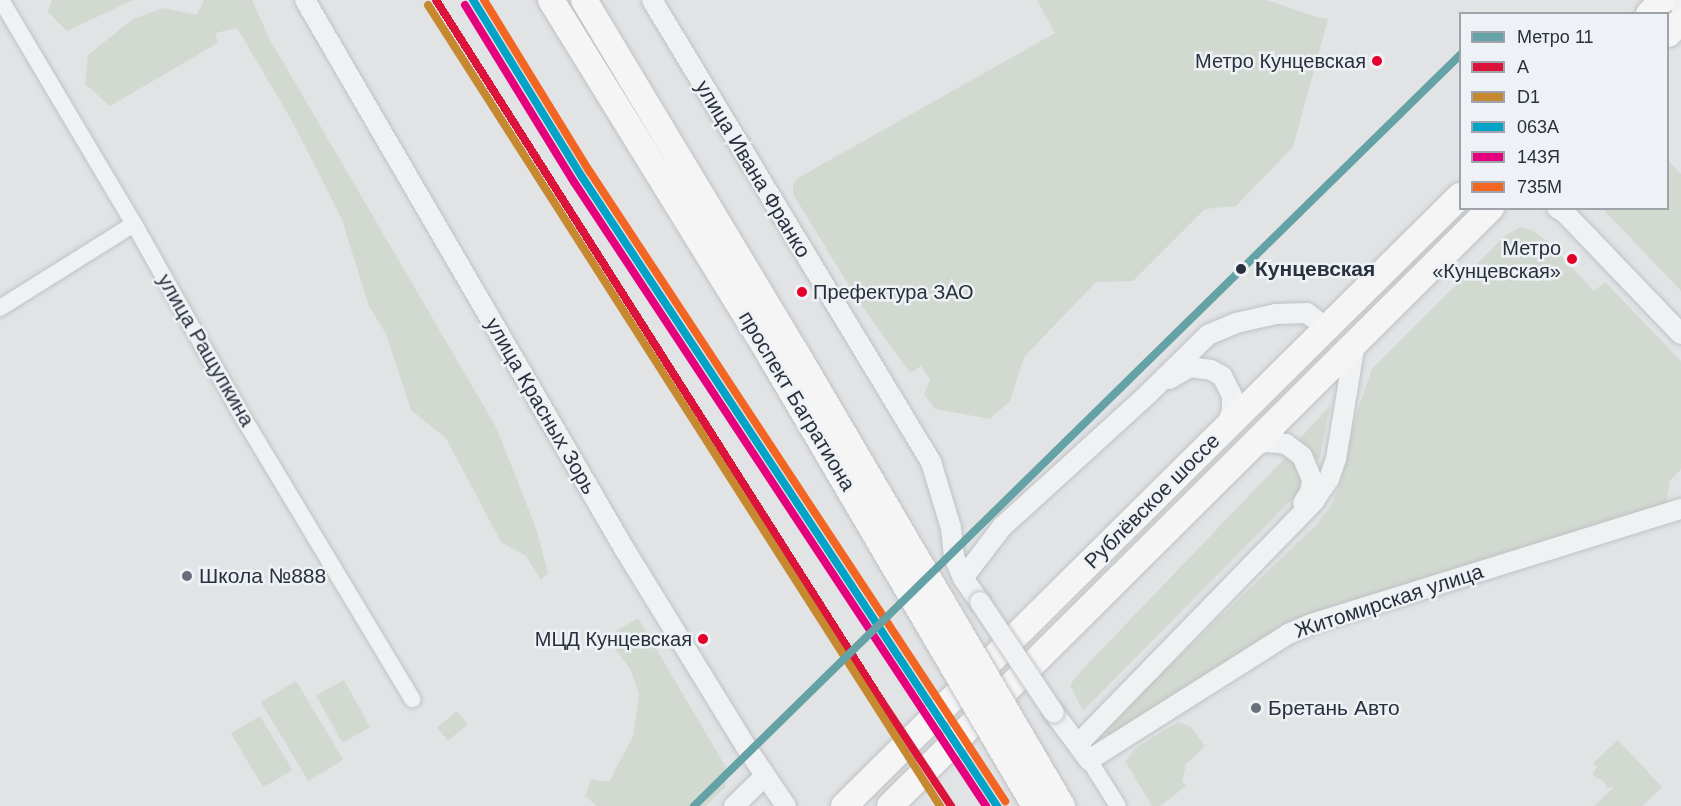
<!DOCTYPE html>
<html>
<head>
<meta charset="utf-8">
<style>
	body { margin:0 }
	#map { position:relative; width:1681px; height:806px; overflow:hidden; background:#e1e3e5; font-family:Arial,sans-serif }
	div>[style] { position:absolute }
	.green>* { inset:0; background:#d2d9d1; transform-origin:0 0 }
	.roads { filter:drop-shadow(0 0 2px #bfc1c3) drop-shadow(0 0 2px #bfc1c3) }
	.minor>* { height:16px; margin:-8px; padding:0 8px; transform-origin:8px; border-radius:8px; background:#f0f1f2 }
	.tertiary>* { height:20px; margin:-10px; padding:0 10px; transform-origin:10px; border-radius:10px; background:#f0f1f2 }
	.primary>* { height:26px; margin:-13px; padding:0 13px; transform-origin:13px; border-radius:13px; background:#f5f5f6 }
	.bridges { filter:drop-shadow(0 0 2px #bfc1c3) drop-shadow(0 0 2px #bfc1c3) }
	.tertiary-bridge>* { height:20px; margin:-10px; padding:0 10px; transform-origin:10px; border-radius:10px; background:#f0f1f2 }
	.primary-bridge>* { height:26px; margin:-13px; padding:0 13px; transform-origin:13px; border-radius:13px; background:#f5f5f6 }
	.rail-1>* { height:8px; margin:-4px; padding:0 4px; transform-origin:4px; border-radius:4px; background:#dc143c }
	.rail-2>* { height:8px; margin:-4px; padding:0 4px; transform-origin:4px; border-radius:4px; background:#c68930 }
	.rail-3>* { height:8px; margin:-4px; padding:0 4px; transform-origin:4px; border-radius:4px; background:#02a3c7 }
	.rail-4>* { height:8px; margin:-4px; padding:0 4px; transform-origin:4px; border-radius:4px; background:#e5007d }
	.rail-5>* { height:8px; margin:-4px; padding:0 4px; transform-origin:4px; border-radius:4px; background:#f26522 }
	.metro-1>* { height:8px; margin:-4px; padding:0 4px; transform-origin:4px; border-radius:4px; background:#64a2a6 }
	.dots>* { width:16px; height:16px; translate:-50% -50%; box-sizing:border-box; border:3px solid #eef1f5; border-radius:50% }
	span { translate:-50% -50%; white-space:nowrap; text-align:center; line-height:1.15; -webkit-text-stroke:5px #eef1f5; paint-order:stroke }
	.bus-label { font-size:20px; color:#29313d }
	.right { translate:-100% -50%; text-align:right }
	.left { translate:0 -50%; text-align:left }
	.street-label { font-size:21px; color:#29313d }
	.stop-label { font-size:21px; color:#29313d; font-weight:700 }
	.poi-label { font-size:21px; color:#29313d }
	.legend { position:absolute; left:1459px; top:12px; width:210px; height:198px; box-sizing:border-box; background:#eef1f5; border:2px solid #9fa4ab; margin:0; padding:8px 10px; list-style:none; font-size:18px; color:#29313d }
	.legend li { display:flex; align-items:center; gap:12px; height:30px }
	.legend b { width:30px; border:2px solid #9fa4ab }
</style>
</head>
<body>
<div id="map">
	<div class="green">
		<i style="clip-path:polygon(52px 0,133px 0,67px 31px,48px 12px)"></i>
		<i style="clip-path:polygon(204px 0,252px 0,269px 38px,496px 427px,536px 528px,548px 573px,541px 580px,526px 556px,501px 542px,446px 438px,411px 410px,386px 334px,369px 306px,341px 217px,292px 121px,237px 28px,215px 33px,218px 43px,110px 106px,85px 84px,88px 55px,133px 19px,163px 8px,197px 15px)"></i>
		<i style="clip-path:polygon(1037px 0,1267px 0,1313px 16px,1328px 19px,1293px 147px,1236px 206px,1205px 209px,1133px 281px,1096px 282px,1024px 357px,1010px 401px,990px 419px,935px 409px,924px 394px,930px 380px,921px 366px,910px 373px,859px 302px,793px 194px,793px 184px,798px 178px,1055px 33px)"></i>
		<i style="clip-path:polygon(1668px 160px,1681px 174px,1681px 291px,1603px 209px,1668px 208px)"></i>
		<i style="clip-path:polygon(1521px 227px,1531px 230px,1547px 241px,1594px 291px,1605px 282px,1681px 361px,1681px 469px,1670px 480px,1666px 505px,1312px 615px,1109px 737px,1103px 730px,1317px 524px,1331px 506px,1341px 481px,1355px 418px,1372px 369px,1506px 235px)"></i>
		<i style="clip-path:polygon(1330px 406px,1320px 457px,1317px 461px,1308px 447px,1298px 440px)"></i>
		<i style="clip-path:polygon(1286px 457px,1294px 460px,1303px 475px,1300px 491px,1083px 711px,1070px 685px,1080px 672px)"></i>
		<i style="clip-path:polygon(638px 618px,727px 769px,725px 787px,706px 806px,597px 806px,585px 796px,591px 779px,609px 782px,633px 736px,639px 693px,630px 669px,606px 637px)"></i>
		<i style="left:344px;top:680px;width:54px;height:32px;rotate:61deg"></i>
		<i style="left:296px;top:681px;width:92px;height:41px;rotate:59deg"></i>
		<i style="left:457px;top:711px;width:17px;height:26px;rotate:50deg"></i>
		<i style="left:260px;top:716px;width:63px;height:34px;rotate:59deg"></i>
		<i style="clip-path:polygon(1178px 722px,1191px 727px,1205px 746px,1186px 764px,1182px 782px,1186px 786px,1160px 806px,1152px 806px,1125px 761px,1136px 748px)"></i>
		<i style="clip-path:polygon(1618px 740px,1662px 787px,1642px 806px,1594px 806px,1614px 787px,1607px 788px,1604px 781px,1595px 777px,1593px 773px,1597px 767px,1593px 763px)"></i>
	</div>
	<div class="roads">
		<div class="minor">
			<i style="left:1px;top:0;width:261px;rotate:59.3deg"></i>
			<i style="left:134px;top:224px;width:224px;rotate:60.6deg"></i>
			<i style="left:244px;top:419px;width:327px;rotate:59deg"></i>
			<i style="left:0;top:308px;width:158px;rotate:-32.1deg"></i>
			<i style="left:1089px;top:760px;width:54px;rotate:57.8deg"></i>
		</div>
		<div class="tertiary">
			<i style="left:305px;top:0;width:636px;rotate:59.81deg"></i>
			<i style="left:625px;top:550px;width:231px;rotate:58.4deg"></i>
			<i style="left:746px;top:747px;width:71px;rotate:55.9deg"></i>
			<i style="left:652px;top:0;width:540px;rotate:58.87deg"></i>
			<i style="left:931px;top:462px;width:69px;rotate:73.1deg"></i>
			<i style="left:951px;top:528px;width:29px;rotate:84deg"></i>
			<i style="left:954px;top:557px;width:23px;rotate:67deg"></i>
			<i style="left:963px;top:578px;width:29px;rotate:55deg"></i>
			<i style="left:1676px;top:0;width:8px;rotate:50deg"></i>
			<i style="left:1557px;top:208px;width:8px;rotate:30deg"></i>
			<i style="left:1564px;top:212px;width:169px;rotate:46.2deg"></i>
			<i style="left:1169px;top:379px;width:24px;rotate:-30deg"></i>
			<i style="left:1190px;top:367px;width:21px;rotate:8deg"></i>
			<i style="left:1211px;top:370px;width:13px;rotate:29deg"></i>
			<i style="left:1222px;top:376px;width:22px;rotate:63deg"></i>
			<i style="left:1232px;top:396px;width:14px;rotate:90deg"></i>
			<i style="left:1232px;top:410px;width:19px;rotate:108deg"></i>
			<i style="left:1248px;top:450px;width:18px;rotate:-27deg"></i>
			<i style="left:1264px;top:442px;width:14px;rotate:4deg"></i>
			<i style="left:1278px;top:443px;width:8px;rotate:7deg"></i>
			<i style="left:1286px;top:444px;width:20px;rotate:37deg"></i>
			<i style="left:1302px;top:456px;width:26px;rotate:67deg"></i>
			<i style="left:1312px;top:480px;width:12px;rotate:99deg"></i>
			<i style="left:1310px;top:492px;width:13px;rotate:122deg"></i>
			<i style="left:963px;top:578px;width:64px;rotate:-52.6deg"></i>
			<i style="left:1002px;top:527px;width:196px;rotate:-42.3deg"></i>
			<i style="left:1147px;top:395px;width:86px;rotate:-44.5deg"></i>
			<i style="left:1208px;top:335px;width:30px;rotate:-23deg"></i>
			<i style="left:1236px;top:323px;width:41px;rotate:-12.7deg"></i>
			<i style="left:1276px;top:314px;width:31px;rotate:-2deg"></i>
			<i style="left:1307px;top:313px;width:23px;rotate:38deg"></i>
			<i style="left:1054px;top:713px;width:59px;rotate:53.3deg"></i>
			<i style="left:1089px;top:760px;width:236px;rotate:-32.3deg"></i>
			<i style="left:1288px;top:634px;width:25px;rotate:-23deg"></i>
			<i style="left:1311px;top:624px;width:387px;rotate:-17.3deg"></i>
			<i style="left:1078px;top:744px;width:339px;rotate:-45.8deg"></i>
			<i style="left:1314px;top:501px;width:27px;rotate:-56deg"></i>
			<i style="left:1329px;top:479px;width:21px;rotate:-71deg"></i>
			<i style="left:1336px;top:459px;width:118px;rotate:-80.7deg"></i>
			<i style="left:734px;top:806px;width:43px;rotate:-44.1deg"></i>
		</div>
		<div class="primary">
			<i style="left:1649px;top:14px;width:19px;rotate:-47deg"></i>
			<i style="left:1668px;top:34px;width:18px;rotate:-45deg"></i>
			<i style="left:844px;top:806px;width:867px;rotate:-44.72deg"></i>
			<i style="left:890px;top:806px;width:848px;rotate:-44.86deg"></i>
		</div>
	</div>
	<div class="bridges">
		<div class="tertiary-bridge">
			<i style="left:980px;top:602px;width:133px;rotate:56.3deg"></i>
		</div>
		<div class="primary-bridge">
			<i style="left:551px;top:0;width:417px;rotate:58.3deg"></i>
			<i style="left:770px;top:355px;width:523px;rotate:59.56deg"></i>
			<i style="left:584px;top:0;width:410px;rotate:59deg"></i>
			<i style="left:795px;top:351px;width:528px;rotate:59.6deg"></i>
		</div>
	</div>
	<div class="rail-1">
		<i style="left:436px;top:0;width:832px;rotate:57.57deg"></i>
		<i style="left:882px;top:702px;width:125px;rotate:56.4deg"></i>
	</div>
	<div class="rail-2">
		<i style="left:428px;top:5px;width:951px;rotate:57.41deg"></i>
	</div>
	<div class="rail-3">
		<i style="left:473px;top:0;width:208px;rotate:58.4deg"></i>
		<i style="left:582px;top:177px;width:754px;rotate:56.58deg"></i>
	</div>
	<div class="rail-4">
		<i style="left:465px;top:5px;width:208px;rotate:58.4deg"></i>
		<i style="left:574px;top:182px;width:748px;rotate:56.56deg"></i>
	</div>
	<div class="rail-5">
		<i style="left:484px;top:0;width:202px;rotate:58.4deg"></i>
		<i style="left:590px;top:172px;width:754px;rotate:56.58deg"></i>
	</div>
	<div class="metro-1">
		<i style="left:694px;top:806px;width:1073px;rotate:-44.43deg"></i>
	</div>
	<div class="dots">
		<i style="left:1377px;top:61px;background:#e4002b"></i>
		<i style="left:1572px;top:259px;background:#e4002b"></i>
		<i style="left:1241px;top:269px;background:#29313d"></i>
		<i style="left:802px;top:292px;background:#e4002b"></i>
		<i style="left:187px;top:576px;background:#696f78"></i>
		<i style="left:703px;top:639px;background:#e4002b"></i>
		<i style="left:1256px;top:708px;background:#696f78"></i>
	</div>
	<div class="bus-label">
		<span class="right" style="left:1366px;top:61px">Метро Кунцевская</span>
		<span class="right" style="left:1561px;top:260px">Метро<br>«Кунцевская»</span>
		<span class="left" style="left:813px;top:292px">Префектура ЗАО</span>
		<span class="right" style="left:692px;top:639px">МЦД Кунцевская</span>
	</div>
	<div class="street-label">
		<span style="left:753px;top:169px;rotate:59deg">улица Ивана Франко</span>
		<span style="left:206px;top:350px;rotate:60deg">улица Ращупкина</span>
		<span style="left:797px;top:401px;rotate:59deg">проспект Багратиона</span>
		<span style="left:541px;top:406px;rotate:60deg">улица Красных Зорь</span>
		<span style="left:1152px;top:501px;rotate:-45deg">Рублёвское шоссе</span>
		<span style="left:1389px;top:601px;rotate:-18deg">Житомирская улица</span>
	</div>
	<div class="stop-label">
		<span class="left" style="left:1255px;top:269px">Кунцевская</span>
	</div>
	<div class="poi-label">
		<span class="left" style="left:199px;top:576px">Школа №888</span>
		<span class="left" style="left:1268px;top:708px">Бретань Авто</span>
	</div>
	<ul class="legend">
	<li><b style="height:8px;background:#64a2a6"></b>Метро 11</li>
	<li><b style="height:8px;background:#dc143c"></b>A</li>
	<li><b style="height:8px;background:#c68930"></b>D1</li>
	<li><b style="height:8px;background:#02a3c7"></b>063А</li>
	<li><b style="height:8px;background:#e5007d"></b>143Я</li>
	<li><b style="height:8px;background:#f26522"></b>735М</li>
	</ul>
</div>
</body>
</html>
